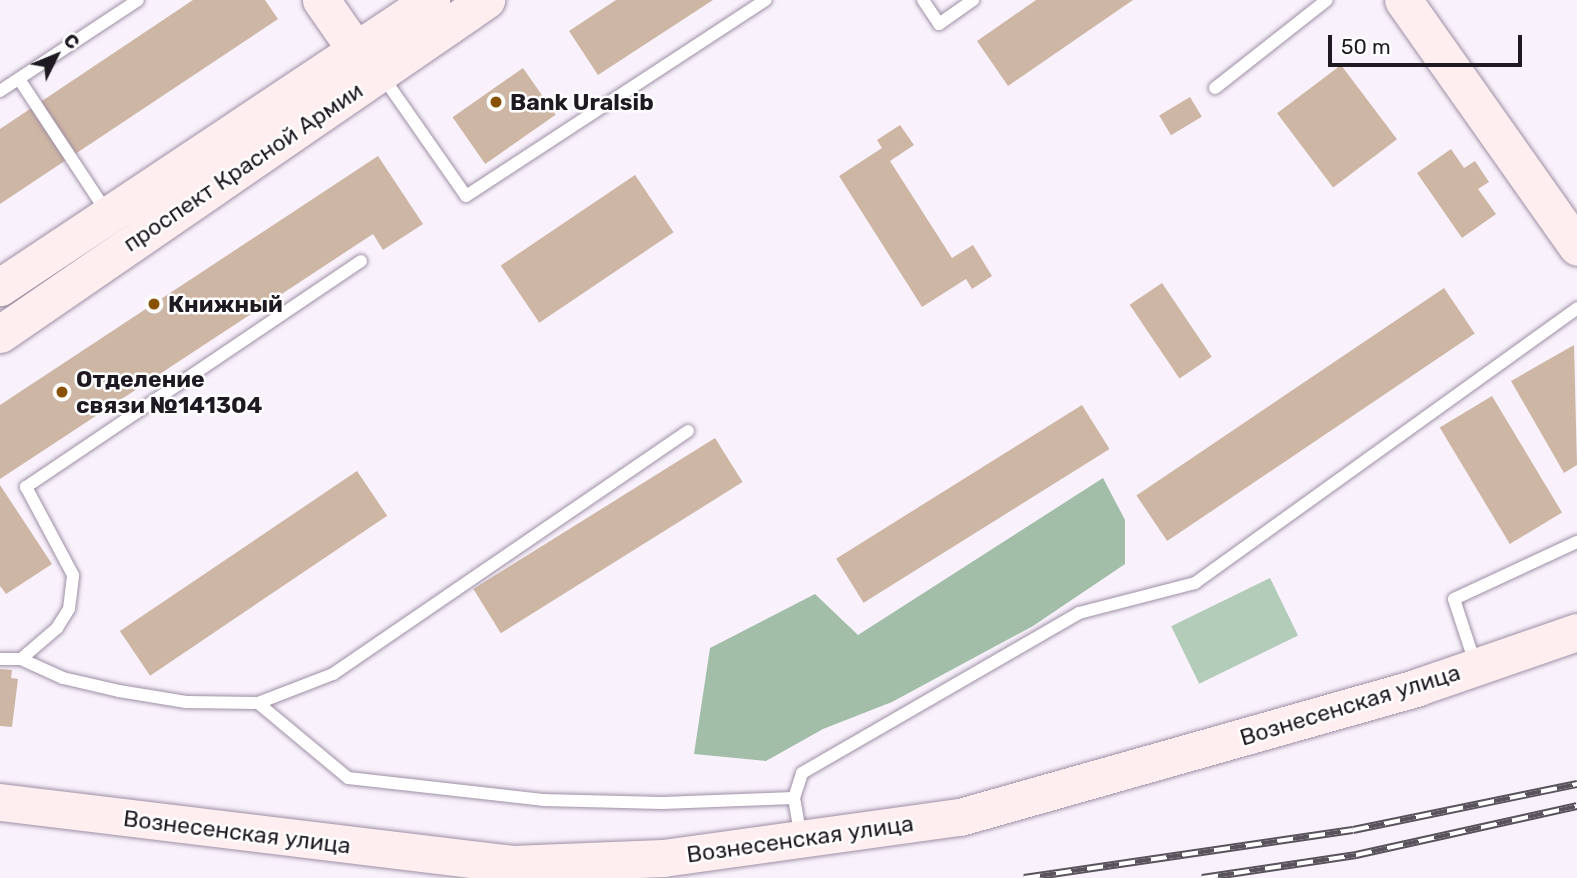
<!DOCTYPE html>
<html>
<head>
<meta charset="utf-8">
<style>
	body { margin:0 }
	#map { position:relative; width:1577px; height:878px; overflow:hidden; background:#f9f2fc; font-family:Rubik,sans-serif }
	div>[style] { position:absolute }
	.green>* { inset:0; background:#b3cbb9; transform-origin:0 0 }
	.forest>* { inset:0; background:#a2bea9 }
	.building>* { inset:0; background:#ceb6a4; transform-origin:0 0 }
	.roads { filter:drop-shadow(0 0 2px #9e8fa5) drop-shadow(0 0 2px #9e8fa5) }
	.lane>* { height:12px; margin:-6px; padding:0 6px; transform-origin:6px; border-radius:6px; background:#fff }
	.secondary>* { height:37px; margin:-18.5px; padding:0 18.5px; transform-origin:18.5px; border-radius:18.5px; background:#ffeeef }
	.rail>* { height:8px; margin-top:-4px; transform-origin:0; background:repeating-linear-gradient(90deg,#fff 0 16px,#59545c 0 32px); box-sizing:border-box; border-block:2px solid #59545c }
	.dots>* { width:19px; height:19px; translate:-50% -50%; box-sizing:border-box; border:4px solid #fff; border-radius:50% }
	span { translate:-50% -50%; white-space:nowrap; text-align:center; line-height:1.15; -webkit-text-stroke:5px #fff; paint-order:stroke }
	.poi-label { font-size:23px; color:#1f1a22; font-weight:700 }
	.left { translate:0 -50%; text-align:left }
	.street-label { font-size:23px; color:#1f1a22 }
	.north { position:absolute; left:21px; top:21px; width:70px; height:70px; -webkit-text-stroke:5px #fff; paint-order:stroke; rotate:47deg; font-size:19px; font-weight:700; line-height:28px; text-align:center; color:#1f1a22 }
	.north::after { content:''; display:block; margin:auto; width:24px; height:32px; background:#1f1a22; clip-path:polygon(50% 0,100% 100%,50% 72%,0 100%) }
	.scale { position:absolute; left:1328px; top:35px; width:194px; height:32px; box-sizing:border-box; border:4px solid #1f1a22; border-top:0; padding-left:9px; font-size:21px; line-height:24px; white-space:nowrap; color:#1f1a22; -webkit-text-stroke:5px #fff; paint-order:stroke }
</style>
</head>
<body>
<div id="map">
	<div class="green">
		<i style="left:1270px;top:578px;width:64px;height:110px;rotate:64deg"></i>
	</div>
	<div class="forest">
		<i style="clip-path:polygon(1103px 478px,1125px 520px,1125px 564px,1033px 626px,892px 702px,823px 729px,766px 761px,694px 754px,710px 648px,815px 594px,858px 635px)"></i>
	</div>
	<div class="building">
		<i style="clip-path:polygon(193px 0,265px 0,278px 19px,0 204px,0 129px)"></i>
		<i style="clip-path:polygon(616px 0,713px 0,598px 75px,569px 31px)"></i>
		<i style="clip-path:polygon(1036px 0,1133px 0,1008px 86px,977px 41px)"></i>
		<i style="left:1341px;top:65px;width:93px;height:80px;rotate:53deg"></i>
		<i style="left:523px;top:68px;width:57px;height:86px;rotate:55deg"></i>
		<i style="left:1190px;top:97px;width:23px;height:36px;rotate:59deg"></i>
		<i style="clip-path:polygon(900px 125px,914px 145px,890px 161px,952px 258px,973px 245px,992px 276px,972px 289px,966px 279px,922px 307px,839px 176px,882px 148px,877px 140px)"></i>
		<i style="clip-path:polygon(1451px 149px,1464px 168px,1475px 161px,1489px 182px,1478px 189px,1496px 214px,1462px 238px,1417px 173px)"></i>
		<i style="clip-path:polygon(378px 156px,423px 224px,383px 250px,373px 234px,0 479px,0 405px)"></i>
		<i style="left:635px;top:175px;width:69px;height:162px;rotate:56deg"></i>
		<i style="left:1162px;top:283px;width:89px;height:39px;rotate:56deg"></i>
		<i style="left:1444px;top:288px;width:55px;height:371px;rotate:56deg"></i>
		<i style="clip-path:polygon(1574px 345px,1577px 465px,1564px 473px,1511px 381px)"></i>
		<i style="left:1492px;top:396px;width:136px;height:61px;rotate:59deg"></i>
		<i style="left:1082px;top:405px;width:52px;height:290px;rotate:58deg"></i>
		<i style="left:715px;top:438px;width:52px;height:285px;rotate:58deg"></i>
		<i style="left:357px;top:471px;width:54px;height:286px;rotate:56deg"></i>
		<i style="clip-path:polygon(0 485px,52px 564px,6px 594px,0 586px)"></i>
		<i style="clip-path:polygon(0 669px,12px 670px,11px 678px,18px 679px,12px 727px,0 726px)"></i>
	</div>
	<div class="roads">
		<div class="lane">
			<i style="left:923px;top:0;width:29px;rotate:56deg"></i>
			<i style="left:939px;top:24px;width:42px;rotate:-35.2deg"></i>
			<i style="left:383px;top:77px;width:145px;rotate:55.1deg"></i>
			<i style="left:466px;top:196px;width:358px;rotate:-33.2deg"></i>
			<i style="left:19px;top:79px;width:158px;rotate:56.6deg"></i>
			<i style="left:1215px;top:88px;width:142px;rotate:-38.2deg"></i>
			<i style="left:0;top:91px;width:165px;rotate:-33.4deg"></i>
			<i style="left:688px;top:431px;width:430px;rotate:145.6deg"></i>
			<i style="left:333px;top:674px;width:80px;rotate:158.9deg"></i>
			<i style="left:258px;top:703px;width:117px;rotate:39.8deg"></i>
			<i style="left:348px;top:778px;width:196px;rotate:6.4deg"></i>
			<i style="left:543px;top:800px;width:119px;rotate:1.4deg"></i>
			<i style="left:662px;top:803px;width:132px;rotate:-2.2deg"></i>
			<i style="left:794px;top:798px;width:26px;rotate:-72deg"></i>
			<i style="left:802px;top:773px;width:320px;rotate:-30deg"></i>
			<i style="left:1079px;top:613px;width:120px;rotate:-14.5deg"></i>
			<i style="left:1195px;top:583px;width:471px;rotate:-35.7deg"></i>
			<i style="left:0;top:659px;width:21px"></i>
			<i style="left:21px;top:659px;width:48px;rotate:-40.7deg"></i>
			<i style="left:57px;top:628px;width:22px;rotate:-58deg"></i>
			<i style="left:69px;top:609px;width:34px;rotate:-83deg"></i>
			<i style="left:73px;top:575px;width:100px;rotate:-118.1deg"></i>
			<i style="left:26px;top:487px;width:404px;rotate:-34deg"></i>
			<i style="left:21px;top:659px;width:46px;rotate:24.3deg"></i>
			<i style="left:63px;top:678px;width:57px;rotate:13.1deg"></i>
			<i style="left:119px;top:691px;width:68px;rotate:9.3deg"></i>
			<i style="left:186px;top:702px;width:72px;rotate:0.8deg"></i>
			<i style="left:1475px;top:663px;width:67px;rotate:-108.2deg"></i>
			<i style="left:1454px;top:599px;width:136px;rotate:-24.9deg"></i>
			<i style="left:794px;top:798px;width:39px;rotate:80deg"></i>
		</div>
		<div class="secondary">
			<i style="left:321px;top:0;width:60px;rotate:55.2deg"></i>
			<i style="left:1403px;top:0;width:302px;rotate:54.8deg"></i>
			<i style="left:0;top:287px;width:518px;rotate:-33.66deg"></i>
			<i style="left:0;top:334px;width:590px;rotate:-34.5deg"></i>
			<i style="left:0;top:802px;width:516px;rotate:6.9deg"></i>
			<i style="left:512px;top:864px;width:151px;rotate:-2.3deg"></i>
			<i style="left:663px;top:858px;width:300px;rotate:-7.9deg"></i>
			<i style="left:960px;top:817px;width:476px;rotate:-15.8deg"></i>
			<i style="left:1418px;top:687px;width:168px;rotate:-19.1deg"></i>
		</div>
	</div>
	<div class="rail">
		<i style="left:1024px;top:878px;width:332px;rotate:-8.3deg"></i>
		<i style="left:1353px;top:830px;width:229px;rotate:-11.6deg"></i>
		<i style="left:1202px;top:878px;width:156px;rotate:-8.5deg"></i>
		<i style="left:1356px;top:855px;width:226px;rotate:-12.5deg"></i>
	</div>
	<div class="dots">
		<i style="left:496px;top:102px;background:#895102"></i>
		<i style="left:154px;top:304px;background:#895102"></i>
		<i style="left:62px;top:392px;background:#895102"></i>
	</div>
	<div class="poi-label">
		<span class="left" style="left:510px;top:102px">Bank Uralsib</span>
		<span class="left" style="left:168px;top:304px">Книжный</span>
		<span class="left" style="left:76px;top:392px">Отделение<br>связи №141304</span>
	</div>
	<div class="street-label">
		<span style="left:243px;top:167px;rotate:-34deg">проспект Красной Армии</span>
		<span style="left:1350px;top:705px;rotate:-17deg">Вознесенская улица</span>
		<span style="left:237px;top:832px;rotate:7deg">Вознесенская улица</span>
		<span style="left:800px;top:839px;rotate:-8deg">Вознесенская улица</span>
	</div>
	<div class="north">С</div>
	<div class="scale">50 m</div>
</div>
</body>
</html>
